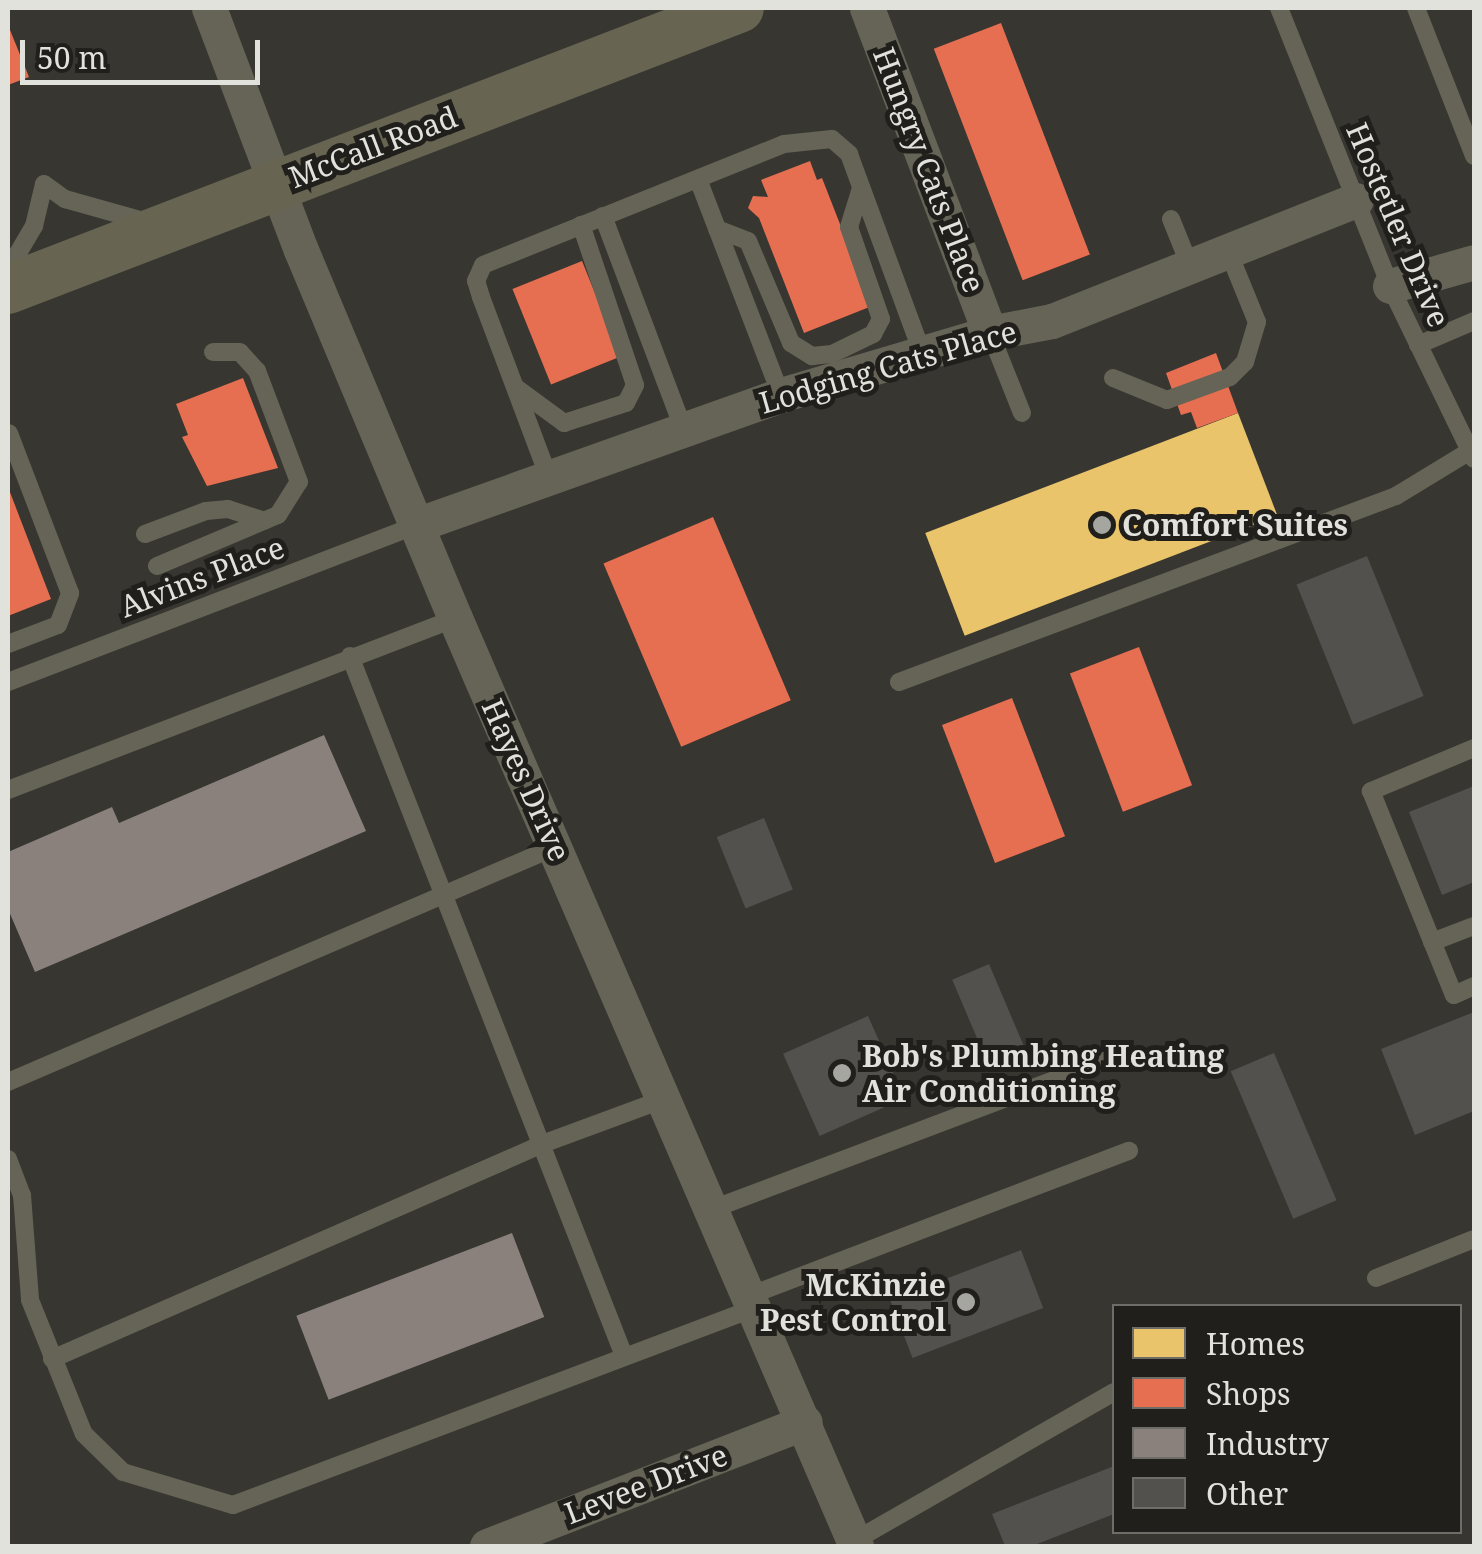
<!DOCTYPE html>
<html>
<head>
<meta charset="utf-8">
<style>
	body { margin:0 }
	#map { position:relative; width:1482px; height:1554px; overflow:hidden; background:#373631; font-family:"Noto Serif",serif }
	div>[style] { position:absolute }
	.homes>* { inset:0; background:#e9c46a; transform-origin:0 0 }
	.shops>* { inset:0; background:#e76f51; transform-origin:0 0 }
	.industry>* { inset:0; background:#8a817c; transform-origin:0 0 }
	.building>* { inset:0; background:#52514d; transform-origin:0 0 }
	.lane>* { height:18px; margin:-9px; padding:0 9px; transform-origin:9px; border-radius:9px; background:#666456 }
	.street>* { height:35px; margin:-17.5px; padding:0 17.5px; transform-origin:17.5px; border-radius:17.5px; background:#666456 }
	.secondary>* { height:50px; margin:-25px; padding:0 25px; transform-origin:25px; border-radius:25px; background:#676552 }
	.dots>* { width:28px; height:28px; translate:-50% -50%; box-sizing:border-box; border:5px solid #201f1b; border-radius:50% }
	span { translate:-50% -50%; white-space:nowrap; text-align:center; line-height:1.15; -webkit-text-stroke:10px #201f1b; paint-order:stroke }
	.street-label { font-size:30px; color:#e2e2dc }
	.poi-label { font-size:30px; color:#e2e2dc; font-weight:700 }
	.left { translate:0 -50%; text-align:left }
	.right { translate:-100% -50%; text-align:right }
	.frame { position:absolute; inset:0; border:10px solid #e2e2dc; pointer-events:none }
	.legend { position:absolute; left:1112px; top:1304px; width:350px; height:230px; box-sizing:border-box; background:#201f1b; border:2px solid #6e6d68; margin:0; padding:12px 18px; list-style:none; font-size:30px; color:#e2e2dc }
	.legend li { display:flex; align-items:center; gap:20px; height:50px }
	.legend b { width:50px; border:2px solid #6e6d68 }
	.scale { position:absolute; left:20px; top:40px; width:240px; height:45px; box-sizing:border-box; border:5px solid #e2e2dc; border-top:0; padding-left:12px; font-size:30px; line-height:35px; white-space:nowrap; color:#e2e2dc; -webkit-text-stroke:8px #201f1b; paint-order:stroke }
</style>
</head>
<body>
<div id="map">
	<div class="homes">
		<i style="left:1238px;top:413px;width:110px;height:335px;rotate:69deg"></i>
	</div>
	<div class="shops">
		<i style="left:1001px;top:23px;width:248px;height:72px;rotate:69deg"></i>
		<i style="clip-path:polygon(8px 25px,29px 77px,8px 85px)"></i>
		<i style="clip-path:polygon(810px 161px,817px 180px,822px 178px,872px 306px,804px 333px,759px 218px,748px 208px,753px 196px,768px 197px,761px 180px)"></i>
		<i style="left:582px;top:261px;width:103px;height:75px;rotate:68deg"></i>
		<i style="clip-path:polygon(1216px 353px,1238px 413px,1197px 428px,1191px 412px,1181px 415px,1166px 373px)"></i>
		<i style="clip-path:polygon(243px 378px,278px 468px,207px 486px,182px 437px,188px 435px,176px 404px)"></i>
		<i style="clip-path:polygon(8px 487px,51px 599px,8px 616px)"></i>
		<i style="left:713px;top:517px;width:199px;height:119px;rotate:67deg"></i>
		<i style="left:1139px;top:647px;width:148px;height:74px;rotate:69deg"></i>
		<i style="left:1012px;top:698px;width:148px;height:75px;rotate:69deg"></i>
	</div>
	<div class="industry">
		<i style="clip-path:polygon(324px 735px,366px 831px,35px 972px,8px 909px,8px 852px,112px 807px,119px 823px)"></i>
		<i style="left:512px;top:1233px;width:90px;height:231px;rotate:69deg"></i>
	</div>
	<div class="building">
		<i style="left:1367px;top:556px;width:151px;height:76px;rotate:68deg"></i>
		<i style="clip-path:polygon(1474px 786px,1474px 882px,1442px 895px,1409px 812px)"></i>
		<i style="left:764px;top:818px;width:77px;height:51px;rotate:68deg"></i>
		<i style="left:989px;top:964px;width:90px;height:40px;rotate:67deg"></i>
		<i style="clip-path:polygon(1474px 1012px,1474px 1111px,1415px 1135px,1381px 1049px)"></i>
		<i style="left:868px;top:1016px;width:90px;height:93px;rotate:66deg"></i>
		<i style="left:1274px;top:1053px;width:160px;height:47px;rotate:67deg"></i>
		<i style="left:1021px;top:1250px;width:62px;height:140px;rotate:69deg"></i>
		<i style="clip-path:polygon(1114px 1466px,1114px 1514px,1032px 1546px,1005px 1546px,992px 1514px)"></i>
	</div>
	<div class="lane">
		<i style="left:1279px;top:8px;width:299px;rotate:68.2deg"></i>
		<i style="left:1390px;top:286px;width:192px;rotate:64.1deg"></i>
		<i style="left:1416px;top:8px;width:159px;rotate:68.6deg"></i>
		<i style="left:698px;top:179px;width:231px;rotate:69deg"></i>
		<i style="left:603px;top:216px;width:229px;rotate:69.3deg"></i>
		<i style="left:1171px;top:219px;width:51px;rotate:68deg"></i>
		<i style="left:717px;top:229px;width:33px;rotate:21deg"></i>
		<i style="left:748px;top:241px;width:111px;rotate:67.1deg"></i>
		<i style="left:791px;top:343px;width:25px;rotate:32deg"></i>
		<i style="left:812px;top:356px;width:20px;rotate:-6deg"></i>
		<i style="left:832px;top:354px;width:46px;rotate:-26deg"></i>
		<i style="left:873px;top:334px;width:17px;rotate:-62deg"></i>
		<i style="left:881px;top:319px;width:97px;rotate:-109.2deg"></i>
		<i style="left:849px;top:227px;width:41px;rotate:-72.9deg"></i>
		<i style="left:8px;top:270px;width:51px;rotate:-59.4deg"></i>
		<i style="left:34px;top:226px;width:43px;rotate:-76.6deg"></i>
		<i style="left:44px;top:184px;width:26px;rotate:36deg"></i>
		<i style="left:65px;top:199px;width:85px;rotate:15.7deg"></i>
		<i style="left:990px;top:333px;width:86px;rotate:68.2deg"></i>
		<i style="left:1418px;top:345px;width:61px;rotate:-23.2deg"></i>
		<i style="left:1113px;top:378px;width:58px;rotate:22.2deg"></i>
		<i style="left:1167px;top:400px;width:67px;rotate:-20.1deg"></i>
		<i style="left:1230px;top:377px;width:21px;rotate:-45deg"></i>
		<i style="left:1245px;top:362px;width:42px;rotate:-73.3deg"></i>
		<i style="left:1257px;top:322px;width:77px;rotate:-112.2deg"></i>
		<i style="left:515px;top:387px;width:61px;rotate:36.3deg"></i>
		<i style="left:564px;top:423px;width:65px;rotate:-17.9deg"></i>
		<i style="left:626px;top:403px;width:20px;rotate:-63deg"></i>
		<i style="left:635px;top:385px;width:169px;rotate:-108.6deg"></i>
		<i style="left:549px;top:478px;width:193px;rotate:-110.6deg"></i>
		<i style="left:481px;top:297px;width:17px;rotate:-107deg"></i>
		<i style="left:476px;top:281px;width:17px;rotate:-66deg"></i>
		<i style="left:483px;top:265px;width:324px;rotate:-21.9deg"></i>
		<i style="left:784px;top:144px;width:48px;rotate:-5.9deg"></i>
		<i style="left:832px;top:139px;width:23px;rotate:41deg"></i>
		<i style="left:849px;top:154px;width:211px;rotate:69.8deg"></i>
		<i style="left:145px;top:534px;width:65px;rotate:-20.7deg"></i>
		<i style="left:206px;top:511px;width:22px;rotate:-5deg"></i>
		<i style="left:228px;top:509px;width:38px;rotate:18deg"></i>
		<i style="left:157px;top:566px;width:131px;rotate:-22.9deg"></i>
		<i style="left:278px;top:515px;width:39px;rotate:-58deg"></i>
		<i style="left:299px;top:482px;width:119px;rotate:-110.7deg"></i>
		<i style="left:257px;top:371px;width:25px;rotate:-132deg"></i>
		<i style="left:240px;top:352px;width:27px;rotate:180deg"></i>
		<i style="left:8px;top:644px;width:53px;rotate:-20.8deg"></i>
		<i style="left:58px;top:625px;width:34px;rotate:-69deg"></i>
		<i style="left:70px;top:593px;width:171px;rotate:-110.9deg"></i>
		<i style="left:350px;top:656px;width:752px;rotate:68.62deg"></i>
		<i style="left:8px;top:682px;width:437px;rotate:-21deg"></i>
		<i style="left:899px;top:682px;width:531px;rotate:-20.52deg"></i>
		<i style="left:1396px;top:496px;width:87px;rotate:-31.3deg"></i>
		<i style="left:1474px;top:748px;width:112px;rotate:157.3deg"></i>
		<i style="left:1371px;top:791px;width:220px;rotate:67.9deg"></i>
		<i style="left:1454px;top:995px;width:22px;rotate:-24deg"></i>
		<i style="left:8px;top:790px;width:479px;rotate:-21deg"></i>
		<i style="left:1432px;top:942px;width:45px;rotate:-20.9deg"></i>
		<i style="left:8px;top:1082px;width:595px;rotate:-23.25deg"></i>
		<i style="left:8px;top:1159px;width:39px;rotate:69deg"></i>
		<i style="left:22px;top:1195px;width:105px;rotate:85.6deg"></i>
		<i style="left:30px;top:1300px;width:144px;rotate:68.1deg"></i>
		<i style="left:84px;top:1434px;width:54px;rotate:44.3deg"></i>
		<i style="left:123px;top:1472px;width:115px;rotate:16.7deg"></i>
		<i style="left:233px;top:1505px;width:555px;rotate:-20.69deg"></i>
		<i style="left:710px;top:1210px;width:427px;rotate:-20.7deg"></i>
		<i style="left:1376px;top:1278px;width:105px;rotate:-21.7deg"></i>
		<i style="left:746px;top:1297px;width:410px;rotate:-20.9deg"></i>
		<i style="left:52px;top:1359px;width:538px;rotate:-23.66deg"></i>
		<i style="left:545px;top:1143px;width:127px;rotate:-20.3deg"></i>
		<i style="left:854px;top:1541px;width:300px;rotate:-29.8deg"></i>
	</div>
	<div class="street">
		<i style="left:209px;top:8px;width:259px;rotate:69.2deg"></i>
		<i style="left:301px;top:250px;width:399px;rotate:67.3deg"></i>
		<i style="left:455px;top:618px;width:1011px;rotate:66.63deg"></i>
		<i style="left:867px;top:8px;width:347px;rotate:69.3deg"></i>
		<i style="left:1390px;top:286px;width:87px;rotate:-15.9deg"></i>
		<i style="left:416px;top:525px;width:387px;rotate:-19.6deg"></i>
		<i style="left:781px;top:395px;width:218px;rotate:-16.5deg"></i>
		<i style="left:990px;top:333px;width:63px;rotate:-11deg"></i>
		<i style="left:1052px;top:321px;width:327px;rotate:-21.7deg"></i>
		<i style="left:487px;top:1546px;width:341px;rotate:-21.3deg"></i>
	</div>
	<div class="secondary">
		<i style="left:8px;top:289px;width:783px;rotate:-21.03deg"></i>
	</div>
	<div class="dots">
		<i style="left:1102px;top:525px;background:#a6a6a0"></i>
		<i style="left:842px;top:1073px;background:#a6a6a0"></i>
		<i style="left:966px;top:1302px;background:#a6a6a0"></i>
	</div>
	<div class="street-label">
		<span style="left:373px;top:147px;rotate:-21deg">McCall Road</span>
		<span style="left:929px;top:170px;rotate:69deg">Hungry Cats Place</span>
		<span style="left:1398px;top:225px;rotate:67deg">Hostetler Drive</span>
		<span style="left:888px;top:367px;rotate:-16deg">Lodging Cats Place</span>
		<span style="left:202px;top:577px;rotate:-21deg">Alvins Place</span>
		<span style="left:526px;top:780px;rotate:66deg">Hayes Drive</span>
		<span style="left:646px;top:1484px;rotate:-21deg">Levee Drive</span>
	</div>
	<div class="poi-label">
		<span class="left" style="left:1122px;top:525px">Comfort Suites</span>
		<span class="left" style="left:862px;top:1073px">Bob's Plumbing Heating<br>Air Conditioning</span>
		<span class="right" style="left:946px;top:1302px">McKinzie<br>Pest Control</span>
	</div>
	<div class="frame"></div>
	<ul class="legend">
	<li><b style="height:28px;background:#e9c46a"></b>Homes</li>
	<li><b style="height:28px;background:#e76f51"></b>Shops</li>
	<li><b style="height:28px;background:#8a817c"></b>Industry</li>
	<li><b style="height:28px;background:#52514d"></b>Other</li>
	</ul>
	<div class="scale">50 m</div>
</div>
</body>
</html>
